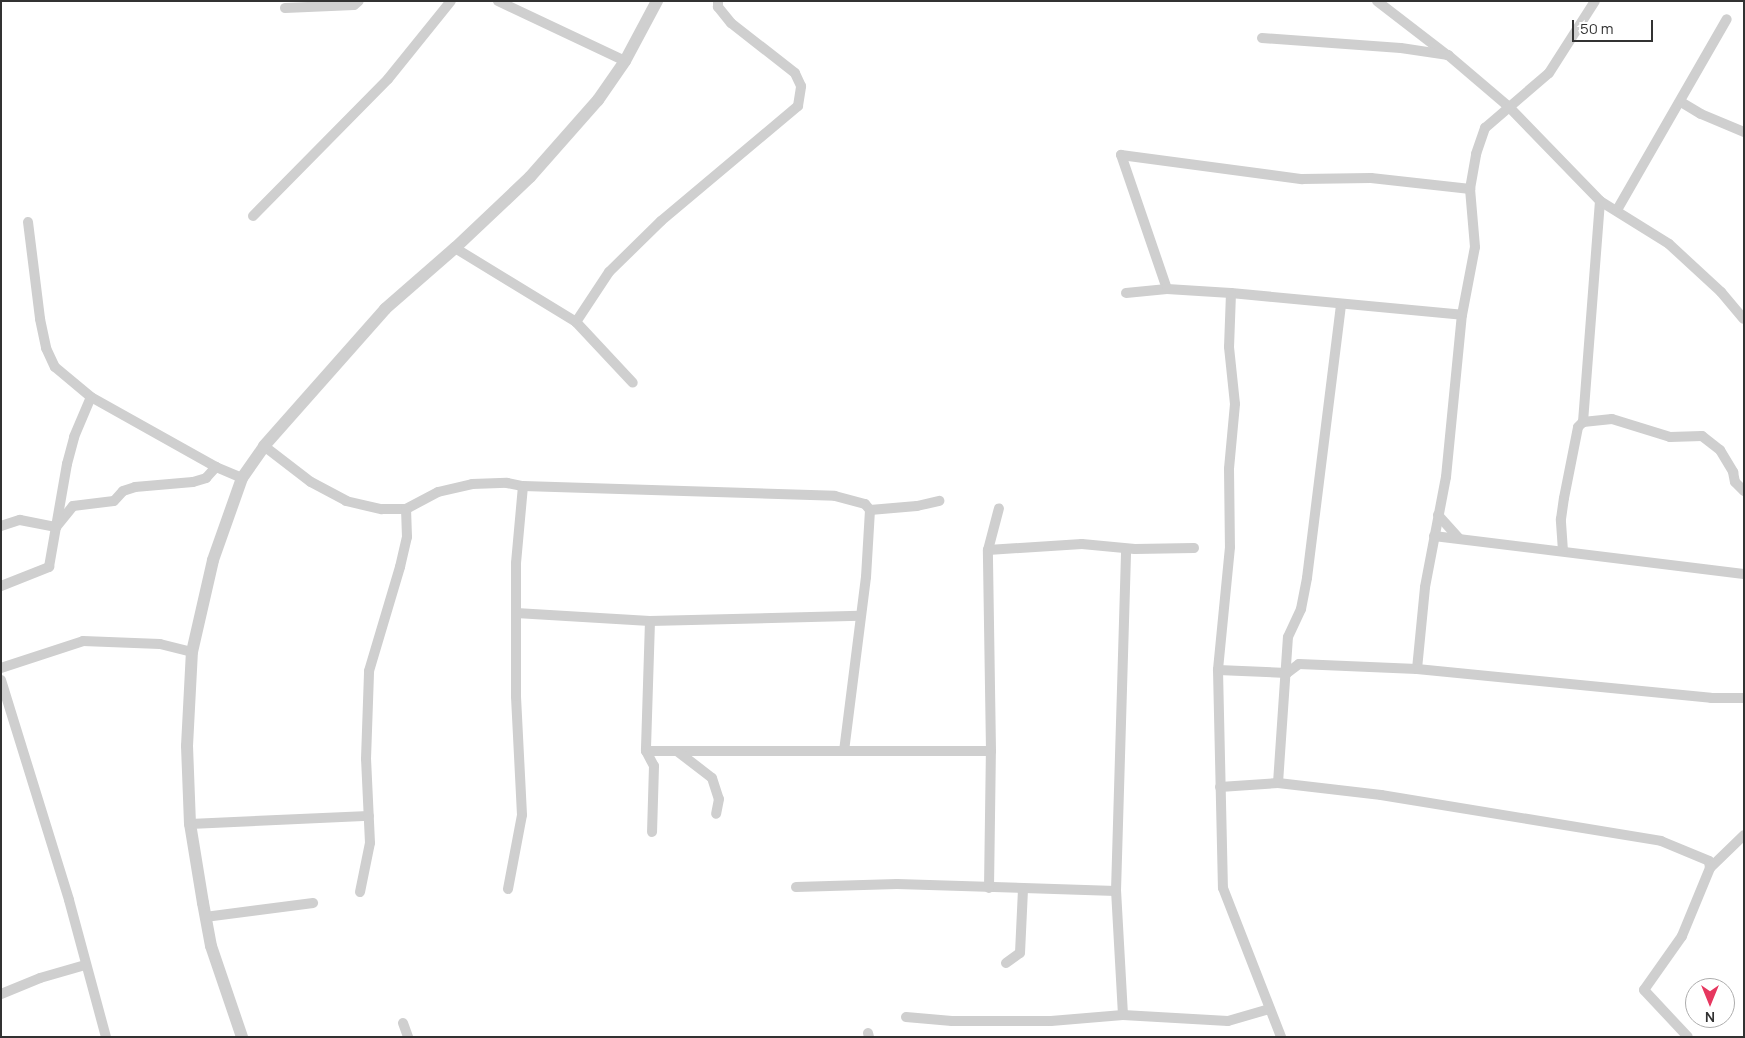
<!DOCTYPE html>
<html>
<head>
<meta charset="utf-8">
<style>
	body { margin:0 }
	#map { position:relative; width:1745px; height:1038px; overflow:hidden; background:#fff; font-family:Manrope,sans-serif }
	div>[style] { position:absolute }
	.minor>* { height:10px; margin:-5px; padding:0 5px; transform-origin:5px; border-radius:5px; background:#cfcfcf }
	.tertiary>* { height:12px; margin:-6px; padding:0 6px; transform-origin:6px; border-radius:6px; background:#cfcfcf }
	span { translate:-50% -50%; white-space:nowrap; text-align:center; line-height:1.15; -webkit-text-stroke:5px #fff; paint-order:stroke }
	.frame { position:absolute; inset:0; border:2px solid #323232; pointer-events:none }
	.north { position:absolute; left:1685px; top:978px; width:50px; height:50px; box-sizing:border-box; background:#fff; border:1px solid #adadad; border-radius:50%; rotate:180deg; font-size:14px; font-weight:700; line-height:20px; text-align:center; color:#323232 }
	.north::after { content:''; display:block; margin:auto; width:18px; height:22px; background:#e6375f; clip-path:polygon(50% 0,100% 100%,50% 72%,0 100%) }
	.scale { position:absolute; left:1572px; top:20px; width:81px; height:22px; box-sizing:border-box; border:2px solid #323232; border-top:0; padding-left:6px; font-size:15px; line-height:18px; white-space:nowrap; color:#323232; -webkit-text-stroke:4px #fff; paint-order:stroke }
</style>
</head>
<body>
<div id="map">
	<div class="minor">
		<i style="left:498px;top:1px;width:140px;rotate:25.3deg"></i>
		<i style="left:1377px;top:1px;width:88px;rotate:37.6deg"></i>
		<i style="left:285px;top:8px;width:69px;rotate:-2.5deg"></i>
		<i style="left:354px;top:5px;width:6px;rotate:-39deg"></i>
		<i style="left:1262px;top:38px;width:139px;rotate:4.1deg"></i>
		<i style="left:1401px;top:48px;width:48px;rotate:8.5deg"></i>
		<i style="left:1448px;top:55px;width:80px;rotate:40.4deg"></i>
		<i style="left:1509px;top:107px;width:131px;rotate:45.9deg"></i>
		<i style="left:1600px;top:201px;width:222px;rotate:94.4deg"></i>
		<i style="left:1583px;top:422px;width:29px;rotate:-6deg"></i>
		<i style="left:1612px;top:419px;width:61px;rotate:17.2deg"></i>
		<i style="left:1670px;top:437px;width:32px;rotate:-2deg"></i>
		<i style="left:1702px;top:436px;width:23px;rotate:38deg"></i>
		<i style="left:1720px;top:450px;width:26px;rotate:59deg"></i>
		<i style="left:1733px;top:472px;width:10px;rotate:79deg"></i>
		<i style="left:1735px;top:482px;width:13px;rotate:45deg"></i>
		<i style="left:1681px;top:102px;width:23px;rotate:31deg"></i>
		<i style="left:1701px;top:114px;width:47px;rotate:22.7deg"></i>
		<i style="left:1600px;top:201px;width:81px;rotate:31.9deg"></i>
		<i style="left:1669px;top:244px;width:71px;rotate:42.7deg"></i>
		<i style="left:1721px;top:292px;width:35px;rotate:50deg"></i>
		<i style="left:1617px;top:210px;width:220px;rotate:-60.1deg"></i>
		<i style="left:253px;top:216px;width:192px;rotate:-45.4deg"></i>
		<i style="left:388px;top:79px;width:100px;rotate:-51.1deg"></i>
		<i style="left:28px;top:222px;width:98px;rotate:82.9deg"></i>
		<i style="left:40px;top:319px;width:30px;rotate:78deg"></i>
		<i style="left:46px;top:348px;width:21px;rotate:65deg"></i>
		<i style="left:55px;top:367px;width:47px;rotate:39.8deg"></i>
		<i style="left:91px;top:397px;width:143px;rotate:29.2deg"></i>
		<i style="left:216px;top:467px;width:28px;rotate:23deg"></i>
		<i style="left:455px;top:248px;width:142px;rotate:31.4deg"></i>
		<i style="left:576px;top:322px;width:83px;rotate:46.9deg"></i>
		<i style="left:1167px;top:289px;width:142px;rotate:-108.9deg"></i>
		<i style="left:1121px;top:155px;width:183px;rotate:7.6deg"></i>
		<i style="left:1302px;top:179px;width:69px;rotate:-0.8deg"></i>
		<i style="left:1371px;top:178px;width:100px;rotate:6.3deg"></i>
		<i style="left:1126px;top:293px;width:41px;rotate:-5.6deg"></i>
		<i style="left:1167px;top:289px;width:64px;rotate:3.6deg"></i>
		<i style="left:1231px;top:293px;width:232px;rotate:5.4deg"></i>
		<i style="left:1231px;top:293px;width:54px;rotate:92.1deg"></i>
		<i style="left:1229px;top:347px;width:57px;rotate:84deg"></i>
		<i style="left:1235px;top:404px;width:65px;rotate:95.3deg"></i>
		<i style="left:1229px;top:469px;width:78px;rotate:89.3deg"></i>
		<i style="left:1230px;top:547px;width:124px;rotate:95.6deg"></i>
		<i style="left:1218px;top:670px;width:218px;rotate:88.7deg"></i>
		<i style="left:1223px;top:888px;width:160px;rotate:68.7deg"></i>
		<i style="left:576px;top:322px;width:60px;rotate:-56.6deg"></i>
		<i style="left:609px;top:272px;width:73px;rotate:-44.4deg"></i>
		<i style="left:661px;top:221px;width:179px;rotate:-40deg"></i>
		<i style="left:798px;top:106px;width:20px;rotate:-81deg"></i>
		<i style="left:801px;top:86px;width:14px;rotate:-115deg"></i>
		<i style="left:795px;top:73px;width:81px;rotate:-142deg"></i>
		<i style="left:731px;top:23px;width:21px;rotate:-129deg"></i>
		<i style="left:718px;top:7px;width:6px;rotate:-90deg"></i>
		<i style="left:264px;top:446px;width:59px;rotate:37.5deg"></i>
		<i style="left:311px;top:482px;width:40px;rotate:28deg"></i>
		<i style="left:346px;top:501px;width:37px;rotate:13deg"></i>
		<i style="left:382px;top:509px;width:24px"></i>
		<i style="left:406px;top:509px;width:36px;rotate:-28deg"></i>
		<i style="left:438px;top:492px;width:35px;rotate:-13deg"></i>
		<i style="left:472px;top:484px;width:35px;rotate:-2deg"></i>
		<i style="left:507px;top:483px;width:16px;rotate:11deg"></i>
		<i style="left:523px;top:486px;width:312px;rotate:1.8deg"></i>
		<i style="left:835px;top:496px;width:31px;rotate:15deg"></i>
		<i style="left:865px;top:504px;width:8px;rotate:50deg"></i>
		<i style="left:870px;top:510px;width:67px;rotate:93.4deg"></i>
		<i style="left:866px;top:577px;width:175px;rotate:97.2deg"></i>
		<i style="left:870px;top:510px;width:47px;rotate:-4.9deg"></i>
		<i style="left:917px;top:506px;width:23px;rotate:-13deg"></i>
		<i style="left:1438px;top:515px;width:31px;rotate:48deg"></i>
		<i style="left:1px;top:526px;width:20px;rotate:-18deg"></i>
		<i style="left:20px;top:520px;width:37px;rotate:11deg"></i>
		<i style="left:56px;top:527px;width:27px;rotate:-51deg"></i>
		<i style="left:73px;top:506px;width:41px;rotate:-7deg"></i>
		<i style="left:114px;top:501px;width:13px;rotate:-48deg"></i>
		<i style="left:123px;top:491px;width:13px;rotate:-18deg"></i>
		<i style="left:135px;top:487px;width:58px;rotate:-4.9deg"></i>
		<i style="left:193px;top:482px;width:14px;rotate:-17deg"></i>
		<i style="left:206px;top:478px;width:15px;rotate:-48deg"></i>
		<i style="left:1434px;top:536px;width:312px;rotate:7deg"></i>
		<i style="left:988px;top:550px;width:43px;rotate:-75.3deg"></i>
		<i style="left:1563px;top:551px;width:32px;rotate:-94deg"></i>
		<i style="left:1561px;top:519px;width:21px;rotate:-82deg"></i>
		<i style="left:1564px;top:498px;width:72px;rotate:-78.8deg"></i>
		<i style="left:1578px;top:427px;width:7px;rotate:-45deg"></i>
		<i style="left:1px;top:586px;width:52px;rotate:-21.6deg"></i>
		<i style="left:49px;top:567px;width:105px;rotate:-80.1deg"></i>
		<i style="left:67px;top:464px;width:28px;rotate:-75deg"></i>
		<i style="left:74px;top:437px;width:43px;rotate:-67deg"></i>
		<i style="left:516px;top:613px;width:134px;rotate:3.4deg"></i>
		<i style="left:650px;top:621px;width:210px;rotate:-1.4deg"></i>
		<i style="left:650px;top:621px;width:130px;rotate:91.8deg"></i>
		<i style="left:646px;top:751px;width:17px;rotate:62deg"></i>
		<i style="left:654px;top:766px;width:66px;rotate:91.7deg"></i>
		<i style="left:1px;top:668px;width:86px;rotate:-18.2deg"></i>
		<i style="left:83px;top:641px;width:77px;rotate:2.2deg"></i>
		<i style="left:160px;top:644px;width:33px;rotate:14deg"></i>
		<i style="left:1417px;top:669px;width:82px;rotate:-84.4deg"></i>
		<i style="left:1425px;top:587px;width:112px;rotate:-79.2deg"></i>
		<i style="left:1446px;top:477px;width:163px;rotate:-84.4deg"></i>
		<i style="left:1462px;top:315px;width:69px;rotate:-79.2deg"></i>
		<i style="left:1475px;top:247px;width:58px;rotate:-94.9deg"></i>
		<i style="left:1470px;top:189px;width:36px;rotate:-80deg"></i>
		<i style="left:1476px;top:154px;width:28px;rotate:-71deg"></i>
		<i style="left:1485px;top:128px;width:84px;rotate:-40.7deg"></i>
		<i style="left:1549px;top:73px;width:85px;rotate:-57.4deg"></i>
		<i style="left:1218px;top:670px;width:69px;rotate:2.5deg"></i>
		<i style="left:1287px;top:673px;width:15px;rotate:-37deg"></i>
		<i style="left:1299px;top:664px;width:118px;rotate:2.4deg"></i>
		<i style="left:1417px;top:669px;width:295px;rotate:5.6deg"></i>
		<i style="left:1711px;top:698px;width:33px"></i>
		<i style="left:1px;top:680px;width:230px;rotate:72.8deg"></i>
		<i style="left:69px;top:900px;width:142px;rotate:74.9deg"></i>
		<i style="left:646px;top:751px;width:345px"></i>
		<i style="left:677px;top:751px;width:44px;rotate:37.6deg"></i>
		<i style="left:712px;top:778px;width:22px;rotate:72deg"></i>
		<i style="left:719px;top:799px;width:15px;rotate:101deg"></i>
		<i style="left:1278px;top:783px;width:146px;rotate:-86.1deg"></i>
		<i style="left:1288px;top:637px;width:31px;rotate:-65deg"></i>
		<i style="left:1301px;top:609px;width:32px;rotate:-79deg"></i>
		<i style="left:1307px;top:578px;width:274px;rotate:-82.9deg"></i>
		<i style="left:1220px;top:787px;width:58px;rotate:-3.9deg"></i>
		<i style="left:1278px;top:783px;width:104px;rotate:6.6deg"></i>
		<i style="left:1381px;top:795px;width:284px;rotate:9.3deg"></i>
		<i style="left:1661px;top:841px;width:52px;rotate:22.6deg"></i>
		<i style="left:1709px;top:861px;width:7px;rotate:82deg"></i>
		<i style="left:1710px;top:868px;width:74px;rotate:112.4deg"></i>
		<i style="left:1682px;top:936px;width:66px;rotate:125.1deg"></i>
		<i style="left:1644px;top:990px;width:64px;rotate:46.9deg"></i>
		<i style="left:190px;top:824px;width:179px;rotate:-2.6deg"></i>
		<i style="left:1710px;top:868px;width:47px;rotate:-44.1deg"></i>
		<i style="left:796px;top:887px;width:101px;rotate:-1.7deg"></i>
		<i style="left:897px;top:884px;width:219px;rotate:1.8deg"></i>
		<i style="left:989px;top:888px;width:137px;rotate:-89.2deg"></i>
		<i style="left:991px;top:751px;width:201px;rotate:-90.9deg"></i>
		<i style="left:988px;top:550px;width:94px;rotate:-3.7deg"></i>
		<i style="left:1082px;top:544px;width:53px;rotate:5.4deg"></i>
		<i style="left:1135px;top:549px;width:59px;rotate:-1deg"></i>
		<i style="left:508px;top:889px;width:75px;rotate:-79.3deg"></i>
		<i style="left:522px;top:815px;width:119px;rotate:-92.9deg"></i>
		<i style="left:516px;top:696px;width:133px;rotate:-90deg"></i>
		<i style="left:516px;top:563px;width:77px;rotate:-84.8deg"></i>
		<i style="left:360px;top:892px;width:50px;rotate:-78.5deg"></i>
		<i style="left:370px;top:843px;width:84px;rotate:-92.7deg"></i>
		<i style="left:366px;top:759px;width:88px;rotate:-88deg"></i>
		<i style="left:369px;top:671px;width:109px;rotate:-73.4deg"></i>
		<i style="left:400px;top:567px;width:31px;rotate:-77deg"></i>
		<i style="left:407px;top:537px;width:28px;rotate:-92deg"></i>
		<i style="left:205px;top:917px;width:109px;rotate:-7.4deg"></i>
		<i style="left:1006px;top:963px;width:17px;rotate:-36deg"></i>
		<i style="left:1020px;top:953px;width:64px;rotate:-87.3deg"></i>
		<i style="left:1px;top:994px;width:42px;rotate:-22.3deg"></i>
		<i style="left:40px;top:978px;width:47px;rotate:-16.1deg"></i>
		<i style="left:1123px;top:1015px;width:124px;rotate:-93.2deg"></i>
		<i style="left:1116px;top:891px;width:342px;rotate:-88.3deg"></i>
		<i style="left:906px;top:1017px;width:46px;rotate:5deg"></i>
		<i style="left:952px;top:1021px;width:99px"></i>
		<i style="left:1051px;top:1021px;width:72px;rotate:-4.8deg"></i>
		<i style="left:1123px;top:1015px;width:105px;rotate:3.3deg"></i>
		<i style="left:1228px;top:1021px;width:43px;rotate:-16.3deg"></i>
		<i style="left:403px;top:1023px;width:15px;rotate:70deg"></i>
		<i style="left:868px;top:1033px;width:4px;rotate:76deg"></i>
	</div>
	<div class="tertiary">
		<i style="left:242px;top:1037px;width:96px;rotate:-108.8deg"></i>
		<i style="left:211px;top:946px;width:44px;rotate:-100.5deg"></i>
		<i style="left:203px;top:903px;width:80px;rotate:-99.3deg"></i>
		<i style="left:190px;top:824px;width:78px;rotate:-92.2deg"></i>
		<i style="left:187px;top:746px;width:94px;rotate:-87deg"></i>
		<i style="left:192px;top:652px;width:94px;rotate:-77.1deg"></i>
		<i style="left:213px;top:560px;width:87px;rotate:-70.5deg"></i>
		<i style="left:242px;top:478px;width:39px;rotate:-55deg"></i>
		<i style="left:264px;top:446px;width:183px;rotate:-48.5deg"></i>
		<i style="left:385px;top:309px;width:93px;rotate:-41.1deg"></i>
		<i style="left:455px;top:248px;width:103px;rotate:-43.4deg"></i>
		<i style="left:530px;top:177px;width:103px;rotate:-48.6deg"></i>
		<i style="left:598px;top:100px;width:47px;rotate:-55.3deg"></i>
		<i style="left:625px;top:61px;width:68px;rotate:-61.9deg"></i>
	</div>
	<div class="frame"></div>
	<div class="north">N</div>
	<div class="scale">50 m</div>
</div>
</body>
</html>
